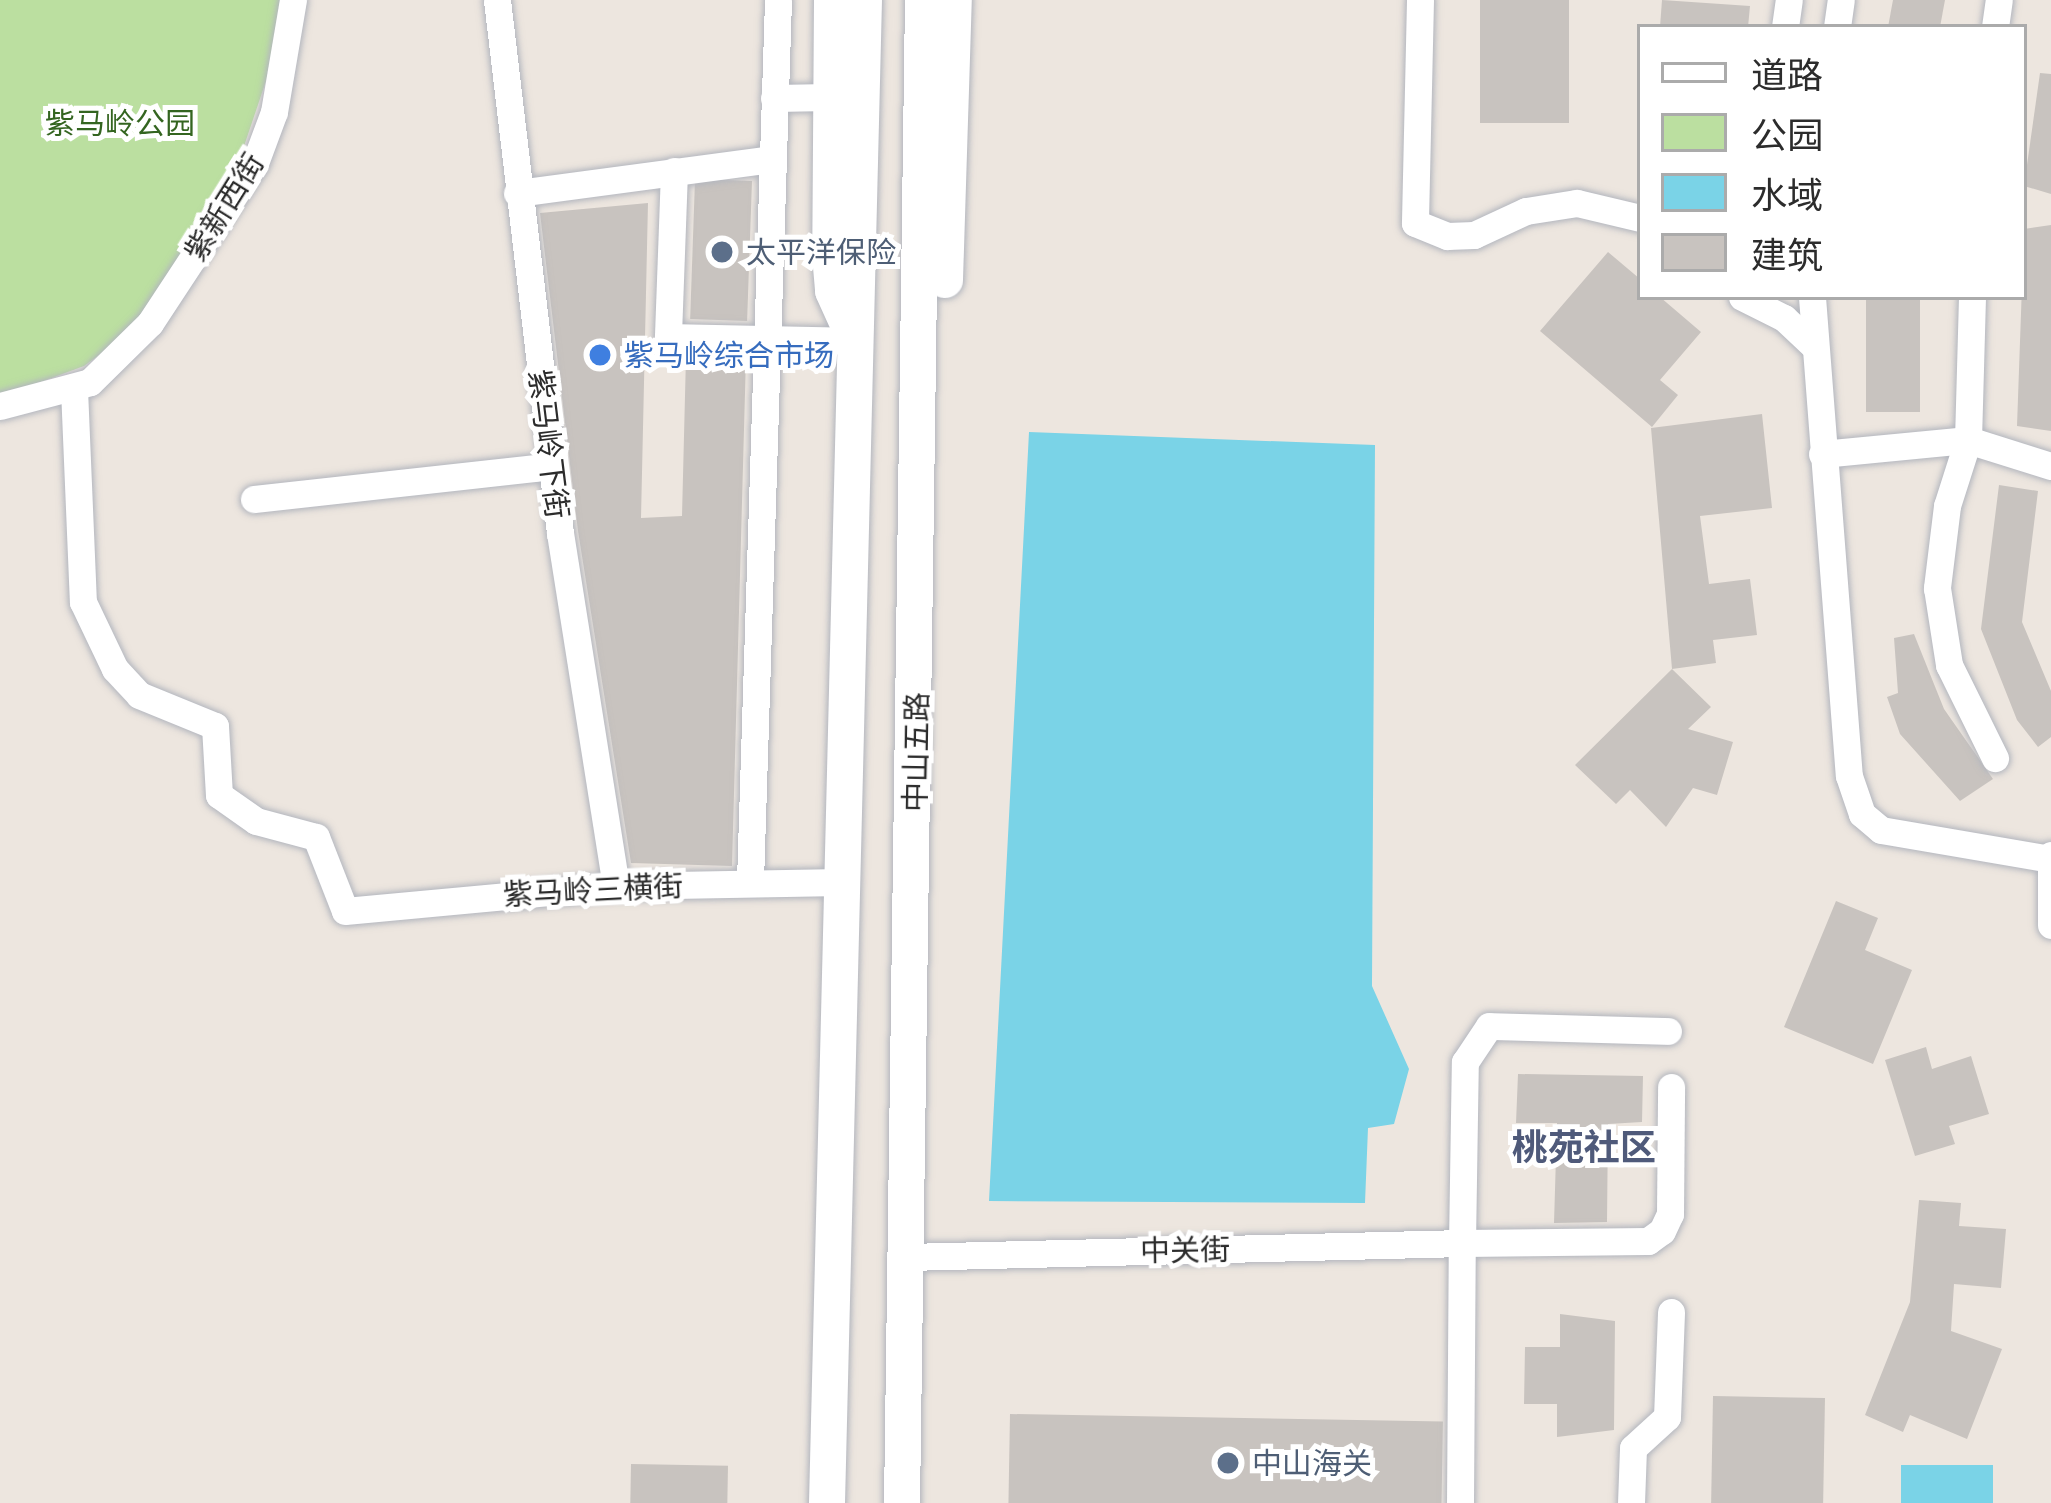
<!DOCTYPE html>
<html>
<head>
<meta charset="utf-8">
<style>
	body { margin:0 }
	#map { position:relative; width:2051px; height:1503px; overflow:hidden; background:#ede6df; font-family:Inter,"Noto Sans SC",sans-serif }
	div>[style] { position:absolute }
	.green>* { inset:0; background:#bbdfa0 }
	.water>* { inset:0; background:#7ad3e7; transform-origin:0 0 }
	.building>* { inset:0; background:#c8c3bf; transform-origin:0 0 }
	.roads { filter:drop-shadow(0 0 3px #b3b6be) drop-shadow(0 0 3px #b3b6be) }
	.street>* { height:27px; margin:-13.5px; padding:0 13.5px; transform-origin:13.5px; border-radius:13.5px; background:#fff }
	.secondary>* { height:36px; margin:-18px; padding:0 18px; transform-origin:18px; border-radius:18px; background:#fff }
	.dots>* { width:33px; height:33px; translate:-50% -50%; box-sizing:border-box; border:6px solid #fff; border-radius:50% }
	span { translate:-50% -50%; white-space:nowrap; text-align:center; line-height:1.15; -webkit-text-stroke:10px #fff; paint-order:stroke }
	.park-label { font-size:30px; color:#346520 }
	.street-label { font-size:30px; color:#2c2c2c }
	.service-label { font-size:30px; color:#4e5e75 }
	.left { translate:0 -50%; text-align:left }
	.shop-label { font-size:30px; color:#366cbe }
	.quarter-label { font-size:36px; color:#4f5a7a; font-weight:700 }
	.legend { position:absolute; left:1637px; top:24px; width:390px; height:276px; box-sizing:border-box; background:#fff; border:3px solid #ababab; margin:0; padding:15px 21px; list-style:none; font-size:36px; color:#2c2c2c }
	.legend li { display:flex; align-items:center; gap:24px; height:60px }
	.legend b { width:60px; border:3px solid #ababab }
</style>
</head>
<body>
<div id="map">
	<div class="green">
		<i style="clip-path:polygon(0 0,281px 0,273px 60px,239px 161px,133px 330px,84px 366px,0 397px)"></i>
	</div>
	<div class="water">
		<i style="clip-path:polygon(1029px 432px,1375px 445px,1372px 986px,1409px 1069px,1394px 1124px,1368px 1128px,1365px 1203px,989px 1201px)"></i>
		<i style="left:1993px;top:1465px;width:38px;height:92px;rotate:90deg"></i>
	</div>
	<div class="building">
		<i style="left:1480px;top:0;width:89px;height:123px"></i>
		<i style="clip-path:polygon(1662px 0,1750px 6px,1748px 27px,1660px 27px)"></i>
		<i style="clip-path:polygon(1893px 0,1945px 0,1940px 27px,1888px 27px)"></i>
		<i style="clip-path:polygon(2040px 73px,2051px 74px,2051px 194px,2024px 186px)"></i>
		<i style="left:752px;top:181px;width:140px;height:57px;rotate:92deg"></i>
		<i style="clip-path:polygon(648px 203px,641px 518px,682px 516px,686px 356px,746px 357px,732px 866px,631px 863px,578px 531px,540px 213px)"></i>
		<i style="clip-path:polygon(2051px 225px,2051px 431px,2017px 426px,2024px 229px)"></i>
		<i style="clip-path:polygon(1608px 252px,1640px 279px,1640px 297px,1660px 297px,1701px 332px,1660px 380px,1678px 395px,1652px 427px,1540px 331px)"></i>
		<i style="left:1866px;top:297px;width:54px;height:115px"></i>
		<i style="clip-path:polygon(1762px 414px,1772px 508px,1700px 516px,1709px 584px,1750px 579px,1757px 635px,1713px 640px,1716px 663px,1672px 669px,1651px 428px)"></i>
		<i style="clip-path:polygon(1999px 485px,2038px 491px,2022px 622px,2051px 691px,2051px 737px,2038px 747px,2017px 720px,1981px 629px)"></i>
		<i style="clip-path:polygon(1914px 634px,1944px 709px,1993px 779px,1960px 801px,1900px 734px,1887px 697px,1898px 693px,1894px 638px)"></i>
		<i style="clip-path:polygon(1672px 669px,1711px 707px,1688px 729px,1733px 742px,1717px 795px,1693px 788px,1666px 827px,1630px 790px,1616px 804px,1575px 765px)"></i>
		<i style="clip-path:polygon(1836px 901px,1878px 918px,1865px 950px,1912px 970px,1873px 1064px,1784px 1027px)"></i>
		<i style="clip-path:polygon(1926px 1047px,1932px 1069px,1971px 1056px,1989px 1114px,1949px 1126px,1955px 1144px,1915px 1156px,1885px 1060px)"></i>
		<i style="clip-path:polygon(1518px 1074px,1643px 1076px,1642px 1122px,1608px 1124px,1607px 1222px,1554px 1223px,1557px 1123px,1516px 1123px)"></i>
		<i style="clip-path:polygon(1919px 1200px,1961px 1203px,1959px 1226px,2006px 1229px,2001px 1288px,1954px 1284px,1951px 1331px,2002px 1349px,1967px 1439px,1910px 1415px,1903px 1432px,1865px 1415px,1910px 1302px)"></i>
		<i style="clip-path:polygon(1560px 1314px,1615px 1321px,1614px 1430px,1557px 1437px,1557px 1404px,1524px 1404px,1525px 1347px,1560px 1347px)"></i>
		<i style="left:1713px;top:1396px;width:112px;height:107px;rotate:1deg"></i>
		<i style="left:1010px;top:1414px;width:433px;height:89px;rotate:1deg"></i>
		<i style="left:631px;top:1464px;width:97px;height:39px;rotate:1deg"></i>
	</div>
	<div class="roads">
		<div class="street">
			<i style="left:497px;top:0;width:537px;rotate:83.26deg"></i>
			<i style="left:560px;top:533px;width:357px;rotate:81deg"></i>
			<i style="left:1420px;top:0;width:223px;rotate:91.3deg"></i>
			<i style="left:1415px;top:223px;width:35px;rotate:22deg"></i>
			<i style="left:1447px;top:236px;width:27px;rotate:-2deg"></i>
			<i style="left:1474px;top:235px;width:57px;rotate:-24.8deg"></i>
			<i style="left:1526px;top:211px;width:52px;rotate:-8.9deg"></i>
			<i style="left:1577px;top:203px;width:65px;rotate:13.4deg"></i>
			<i style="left:1785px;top:27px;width:27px;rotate:-82deg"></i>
			<i style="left:1837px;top:27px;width:27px;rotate:-82deg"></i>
			<i style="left:1995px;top:27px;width:27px;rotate:-82deg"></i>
			<i style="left:774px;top:98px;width:56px;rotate:-1deg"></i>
			<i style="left:674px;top:171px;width:166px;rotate:92.1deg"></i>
			<i style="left:668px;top:337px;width:190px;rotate:1.2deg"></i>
			<i style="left:517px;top:193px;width:256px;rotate:-7.6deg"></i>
			<i style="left:1742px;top:297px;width:47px;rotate:26.6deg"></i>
			<i style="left:1784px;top:318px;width:40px;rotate:43deg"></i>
			<i style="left:1812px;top:297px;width:480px;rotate:85.6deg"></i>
			<i style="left:1849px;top:776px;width:40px;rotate:71.1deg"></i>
			<i style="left:1862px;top:814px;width:25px;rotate:40deg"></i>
			<i style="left:1881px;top:830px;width:172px;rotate:9.7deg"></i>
			<i style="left:1972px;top:297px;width:143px;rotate:91.6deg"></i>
			<i style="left:1968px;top:440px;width:69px;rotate:107.7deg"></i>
			<i style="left:1947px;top:506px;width:83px;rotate:97deg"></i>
			<i style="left:1937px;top:588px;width:78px;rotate:81.1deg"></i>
			<i style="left:1949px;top:665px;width:104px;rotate:63.7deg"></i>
			<i style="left:74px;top:389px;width:213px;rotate:87.6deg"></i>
			<i style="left:83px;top:602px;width:74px;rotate:64.5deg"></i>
			<i style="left:115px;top:669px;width:35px;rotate:47deg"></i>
			<i style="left:139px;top:695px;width:82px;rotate:22.2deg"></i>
			<i style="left:215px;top:726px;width:69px;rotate:86.7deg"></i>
			<i style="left:219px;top:795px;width:45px;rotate:35.1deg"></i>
			<i style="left:256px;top:821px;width:62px;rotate:14.9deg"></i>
			<i style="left:316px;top:837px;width:79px;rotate:68.6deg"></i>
			<i style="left:345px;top:911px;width:272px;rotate:-5.3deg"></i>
			<i style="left:616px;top:886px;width:226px;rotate:-1deg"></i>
			<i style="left:0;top:406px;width:93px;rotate:-14.9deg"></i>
			<i style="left:90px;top:382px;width:84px;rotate:-44.5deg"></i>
			<i style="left:150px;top:323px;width:191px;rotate:-56.7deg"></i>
			<i style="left:255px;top:163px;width:54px;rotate:-69.6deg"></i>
			<i style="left:274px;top:112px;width:114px;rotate:-80.4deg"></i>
			<i style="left:1822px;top:454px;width:147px;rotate:-5.5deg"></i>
			<i style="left:1968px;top:440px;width:87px;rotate:17.4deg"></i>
			<i style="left:254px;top:499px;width:300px;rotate:-6.3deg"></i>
			<i style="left:2051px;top:855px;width:70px;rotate:90deg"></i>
			<i style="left:750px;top:881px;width:881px;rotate:-88.18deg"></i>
			<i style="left:907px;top:1257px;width:555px;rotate:-1.44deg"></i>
			<i style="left:1462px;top:1243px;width:181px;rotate:-89.1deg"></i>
			<i style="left:1465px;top:1062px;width:43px;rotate:-56.3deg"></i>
			<i style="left:1489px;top:1026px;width:179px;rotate:1.6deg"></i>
			<i style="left:1460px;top:1503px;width:260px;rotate:-89.6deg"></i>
			<i style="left:1462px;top:1243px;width:186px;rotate:-0.6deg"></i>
			<i style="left:1648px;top:1241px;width:17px;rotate:-36deg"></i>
			<i style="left:1662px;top:1231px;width:19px;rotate:-65deg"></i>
			<i style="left:1670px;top:1214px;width:127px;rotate:-89.5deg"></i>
			<i style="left:1631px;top:1503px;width:55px;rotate:-87.9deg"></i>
			<i style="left:1633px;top:1448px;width:46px;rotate:-42.4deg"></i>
			<i style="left:1667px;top:1417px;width:105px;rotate:-87.8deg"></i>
		</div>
		<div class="secondary">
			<i style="left:832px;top:0;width:255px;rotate:90.4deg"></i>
			<i style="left:830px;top:255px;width:36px;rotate:85deg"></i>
			<i style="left:833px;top:291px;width:46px;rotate:65.7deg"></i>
			<i style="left:945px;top:280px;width:280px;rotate:-88.2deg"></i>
			<i style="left:827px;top:1503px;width:1503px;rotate:-88.59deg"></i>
			<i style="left:902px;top:1503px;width:1503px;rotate:-89.2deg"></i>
		</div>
	</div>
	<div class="dots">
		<i style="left:722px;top:252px;background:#5c6f8a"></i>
		<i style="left:600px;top:355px;background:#3f7fe0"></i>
		<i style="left:1228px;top:1463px;background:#5c6f8a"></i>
	</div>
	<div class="park-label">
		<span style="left:120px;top:123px">紫马岭公园</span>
	</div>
	<div class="street-label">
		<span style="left:224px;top:207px;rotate:-58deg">紫新西街</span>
		<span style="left:549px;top:444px;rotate:83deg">紫马岭下街</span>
		<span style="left:916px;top:752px;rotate:-89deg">中山五路</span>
		<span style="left:593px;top:890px;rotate:-3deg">紫马岭三横街</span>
		<span style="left:1185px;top:1250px;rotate:-1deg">中关街</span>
	</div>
	<div class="service-label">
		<span class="left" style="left:746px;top:252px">太平洋保险</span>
		<span class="left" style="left:1252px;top:1463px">中山海关</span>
	</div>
	<div class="shop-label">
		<span class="left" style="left:624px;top:355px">紫马岭综合市场</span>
	</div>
	<div class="quarter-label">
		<span style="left:1584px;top:1148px">桃苑社区</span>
	</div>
	<ul class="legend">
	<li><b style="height:15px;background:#fff"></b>道路</li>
	<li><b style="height:33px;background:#bbdfa0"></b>公园</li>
	<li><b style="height:33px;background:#7ad3e7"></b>水域</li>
	<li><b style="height:33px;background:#c8c3bf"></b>建筑</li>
	</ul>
</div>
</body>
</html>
